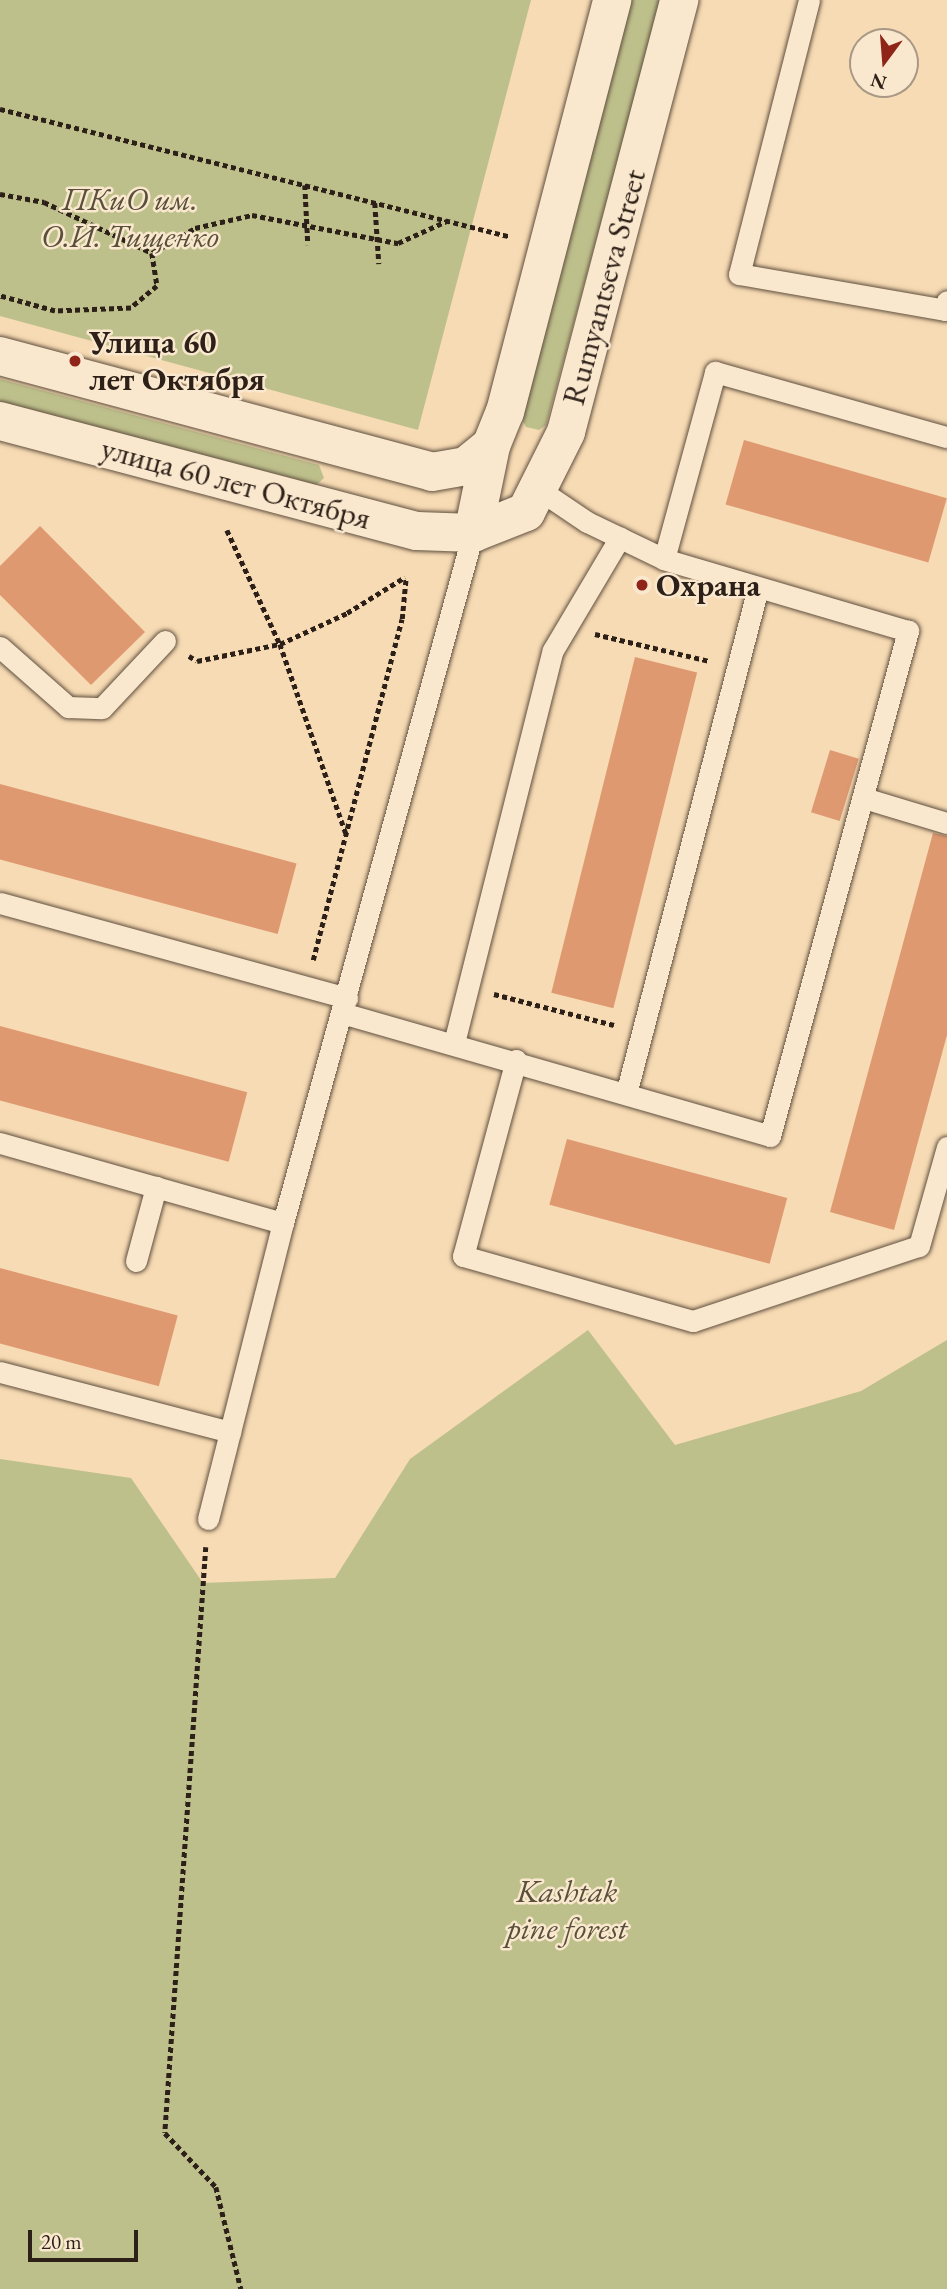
<!DOCTYPE html>
<html>
<head>
<meta charset="utf-8">
<style>
	body { margin:0 }
	#map { position:relative; width:947px; height:2289px; overflow:hidden; background:#f7dbb4; font-family:"EB Garamond",serif }
	div>[style] { position:absolute }
	.green>* { inset:0; background:#bec08c }
	.building>* { inset:0; background:#df9971; transform-origin:0 0 }
	.path>* { height:4.5px; margin-top:-2.25px; transform-origin:0; background:repeating-linear-gradient(90deg,#2d2018 0 5px,transparent 0 8.5px) }
	.roads { filter:drop-shadow(0 0 2px #604f3f) drop-shadow(0 0 2px #604f3f) }
	.service>* { height:21px; margin:-10.5px; padding:0 10.5px; transform-origin:10.5px; border-radius:10.5px; background:#fae8ce }
	.secondary>* { height:38px; margin:-19px; padding:0 19px; transform-origin:19px; border-radius:19px; background:#fae8ce }
	.dots>* { width:19px; height:19px; translate:-50% -50%; box-sizing:border-box; border:4px solid #fae8ce; border-radius:50% }
	span { translate:-50% -50%; white-space:nowrap; text-align:center; line-height:1.15; -webkit-text-stroke:5px #fae8ce; paint-order:stroke }
	.park-label { font-size:32px; color:#58503b; font-style:italic }
	.street-label { font-size:32px; color:#2d2018 }
	.poi-label { font-size:32px; color:#2d2018; font-weight:700 }
	.left { translate:0 -50%; text-align:left }
	.north { position:absolute; left:849px; top:28px; width:70px; height:70px; box-sizing:border-box; background:#fae8ce; border:2px solid #a89885; border-radius:50%; rotate:196deg; font-size:19px; font-weight:700; line-height:28px; text-align:center; color:#2d2018 }
	.north::after { content:''; display:block; margin:auto; width:24px; height:32px; background:#8f2418; clip-path:polygon(50% 0,100% 100%,50% 72%,0 100%) }
	.scale { position:absolute; left:28px; top:2230px; width:110px; height:32px; box-sizing:border-box; border:4px solid #2d2018; border-top:0; padding-left:9px; font-size:21px; line-height:24px; white-space:nowrap; color:#2d2018; -webkit-text-stroke:5px #fae8ce; paint-order:stroke }
</style>
</head>
<body>
<div id="map">
	<div class="green">
		<i style="clip-path:polygon(0 0,531px 0,418px 430px,0 316px)"></i>
		<i style="clip-path:polygon(631px 0,661px 0,546px 425px,539px 430px,526px 427px,522px 419px)"></i>
		<i style="clip-path:polygon(0 379px,319px 465px,324px 478px,314px 487px,0 403px)"></i>
		<i style="clip-path:polygon(588px 1330px,675px 1445px,861px 1391px,947px 1340px,947px 2289px,0 2289px,0 1459px,131px 1478px,203px 1583px,335px 1578px,410px 1459px)"></i>
	</div>
	<div class="building">
		<i style="left:744px;top:440px;width:211px;height:67px;rotate:16deg"></i>
		<i style="clip-path:polygon(40px 526px,145px 632px,91px 685px,0 595px,0 566px)"></i>
		<i style="left:635px;top:657px;width:64px;height:346px;rotate:14deg"></i>
		<i style="left:830px;top:750px;width:30px;height:65px;rotate:17deg"></i>
		<i style="left:0;top:784px;width:307px;height:73px;rotate:15deg"></i>
		<i style="clip-path:polygon(933px 833px,947px 836px,947px 1035px,894px 1230px,830px 1212px)"></i>
		<i style="left:0;top:1026px;width:256px;height:72px;rotate:15deg"></i>
		<i style="left:567px;top:1139px;width:228px;height:68px;rotate:15deg"></i>
		<i style="left:0;top:1268px;width:184px;height:73px;rotate:15deg"></i>
	</div>
	<div class="path">
		<i style="left:0;top:109px;width:524px;rotate:14.04deg"></i>
		<i style="left:305px;top:185px;width:60px;rotate:87.1deg"></i>
		<i style="left:0;top:194px;width:45px;rotate:10.3deg"></i>
		<i style="left:44px;top:202px;width:119px;rotate:25.3deg"></i>
		<i style="left:152px;top:253px;width:33px;rotate:81deg"></i>
		<i style="left:157px;top:286px;width:34px;rotate:140deg"></i>
		<i style="left:131px;top:308px;width:76px;rotate:177.7deg"></i>
		<i style="left:55px;top:311px;width:57px;rotate:-164.7deg"></i>
		<i style="left:375px;top:203px;width:61px;rotate:86.2deg"></i>
		<i style="left:152px;top:253px;width:50px;rotate:-30.2deg"></i>
		<i style="left:195px;top:228px;width:58px;rotate:-12.8deg"></i>
		<i style="left:252px;top:215px;width:149px;rotate:10.9deg"></i>
		<i style="left:398px;top:243px;width:54px;rotate:-24.2deg"></i>
		<i style="left:227px;top:530px;width:126px;rotate:65.1deg"></i>
		<i style="left:280px;top:644px;width:200px;rotate:70.8deg"></i>
		<i style="left:595px;top:634px;width:117px;rotate:13.3deg"></i>
		<i style="left:189px;top:656px;width:9px;rotate:32deg"></i>
		<i style="left:197px;top:661px;width:85px;rotate:-11.6deg"></i>
		<i style="left:280px;top:644px;width:74px;rotate:-24.8deg"></i>
		<i style="left:347px;top:613px;width:68px;rotate:-31.8deg"></i>
		<i style="left:313px;top:960px;width:352px;rotate:-75.4deg"></i>
		<i style="left:402px;top:619px;width:42px;rotate:-84.6deg"></i>
		<i style="left:494px;top:994px;width:124px;rotate:14.5deg"></i>
		<i style="left:206px;top:1547px;width:587px;rotate:94deg"></i>
		<i style="left:165px;top:2133px;width:74px;rotate:46.6deg"></i>
		<i style="left:216px;top:2187px;width:105px;rotate:76.2deg"></i>
	</div>
	<div class="roads">
		<div class="service">
			<i style="left:809px;top:0;width:283px;rotate:104.3deg"></i>
			<i style="left:739px;top:274px;width:209px;rotate:9.9deg"></i>
			<i style="left:945px;top:310px;width:9px;rotate:-77deg"></i>
			<i style="left:664px;top:559px;width:194px;rotate:-74.7deg"></i>
			<i style="left:715px;top:372px;width:241px;rotate:15.7deg"></i>
			<i style="left:0;top:647px;width:91px;rotate:41.4deg"></i>
			<i style="left:68px;top:707px;width:34px;rotate:2deg"></i>
			<i style="left:102px;top:708px;width:92px;rotate:-46.8deg"></i>
			<i style="left:864px;top:798px;width:87px;rotate:16.8deg"></i>
			<i style="left:0;top:903px;width:360px;rotate:15.3deg"></i>
			<i style="left:342px;top:1013px;width:445px;rotate:16deg"></i>
			<i style="left:770px;top:1136px;width:524px;rotate:-74.72deg"></i>
			<i style="left:908px;top:631px;width:254px;rotate:-163.6deg"></i>
			<i style="left:664px;top:559px;width:85px;rotate:-154.3deg"></i>
			<i style="left:587px;top:522px;width:55px;rotate:-146deg"></i>
			<i style="left:454px;top:1043px;width:405px;rotate:-75.9deg"></i>
			<i style="left:553px;top:650px;width:131px;rotate:-59.3deg"></i>
			<i style="left:516px;top:1060px;width:203px;rotate:105.1deg"></i>
			<i style="left:463px;top:1256px;width:239px;rotate:15.8deg"></i>
			<i style="left:693px;top:1321px;width:238px;rotate:-18.4deg"></i>
			<i style="left:919px;top:1246px;width:103px;rotate:-74.2deg"></i>
			<i style="left:626px;top:1094px;width:523px;rotate:-75.38deg"></i>
			<i style="left:0;top:1143px;width:294px;rotate:15.8deg"></i>
			<i style="left:136px;top:1261px;width:77px;rotate:-74.9deg"></i>
			<i style="left:0;top:1372px;width:238px;rotate:14.6deg"></i>
			<i style="left:208px;top:1519px;width:305px;rotate:-75.8deg"></i>
			<i style="left:283px;top:1223px;width:716px;rotate:-74.6deg"></i>
		</div>
		<div class="secondary">
			<i style="left:0;top:356px;width:447px;rotate:15deg"></i>
			<i style="left:432px;top:472px;width:35px;rotate:-10deg"></i>
			<i style="left:466px;top:466px;width:32px;rotate:-39deg"></i>
			<i style="left:491px;top:446px;width:37px;rotate:-68deg"></i>
			<i style="left:505px;top:412px;width:426px;rotate:-75.4deg"></i>
			<i style="left:0;top:421px;width:431px;rotate:14.8deg"></i>
			<i style="left:417px;top:531px;width:56px;rotate:2deg"></i>
			<i style="left:473px;top:533px;width:57px;rotate:-21.6deg"></i>
			<i style="left:526px;top:512px;width:89px;rotate:-63.4deg"></i>
			<i style="left:566px;top:432px;width:447px;rotate:-75.3deg"></i>
			<i style="left:473px;top:533px;width:89px;rotate:-78.3deg"></i>
		</div>
	</div>
	<div class="dots">
		<i style="left:75px;top:361px;background:#8f2418"></i>
		<i style="left:642px;top:585px;background:#8f2418"></i>
	</div>
	<div class="park-label">
		<span style="left:130px;top:218px">ПКиО им.<br>О.И. Тищенко</span>
		<span style="left:567px;top:1910px">Kashtak<br>pine forest</span>
	</div>
	<div class="street-label">
		<span style="left:604px;top:287px;rotate:-75deg">Rumyantseva Street</span>
		<span style="left:236px;top:483px;rotate:15deg">улица 60 лет Октября</span>
	</div>
	<div class="poi-label">
		<span class="left" style="left:89px;top:361px">Улица 60<br>лет Октября</span>
		<span class="left" style="left:656px;top:585px">Охрана</span>
	</div>
	<div class="north">N</div>
	<div class="scale">20 m</div>
</div>
</body>
</html>
